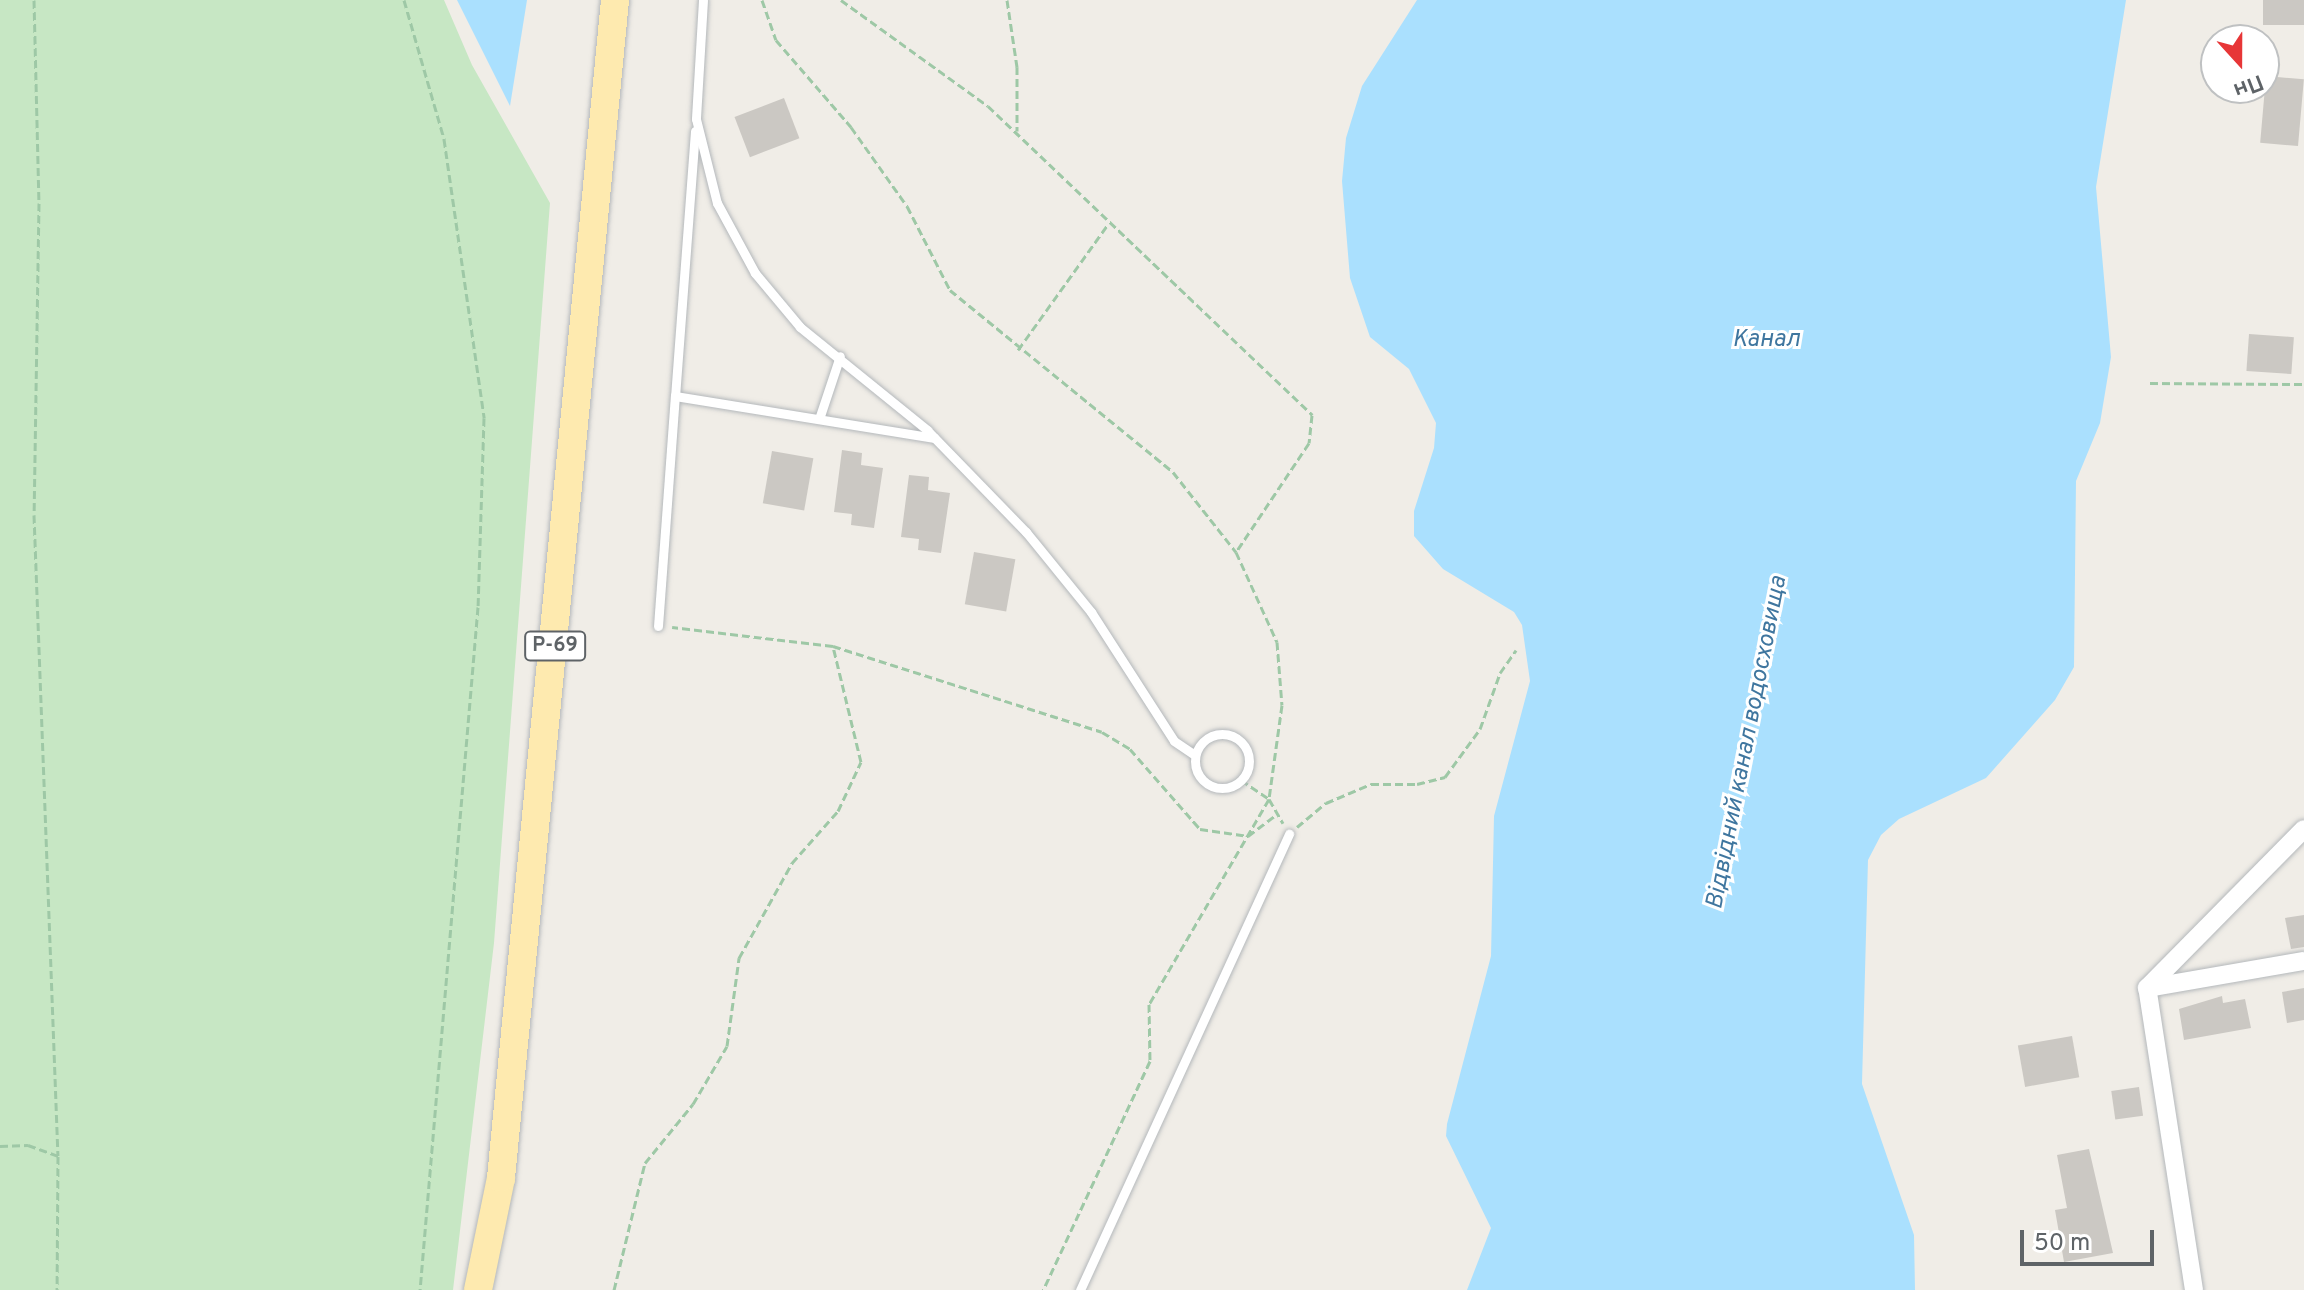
<!DOCTYPE html>
<html>
<head>
<meta charset="utf-8">
<style>
	body { margin:0 }
	#map { position:relative; width:2304px; height:1290px; overflow:hidden; background:#f0ede7; font-family:Overpass,sans-serif }
	div>[style] { position:absolute }
	.green>* { inset:0; background:#c7e7c4 }
	.water>* { inset:0; background:#aae0fe }
	.building>* { inset:0; background:#cbc8c3; transform-origin:0 0 }
	.path>* { height:3px; margin-top:-1.5px; transform-origin:0; background:repeating-linear-gradient(90deg,#9ec8a6 0 8px,transparent 0 12px) }
	.roads { filter:drop-shadow(0 0 2px #b4b8bb) drop-shadow(0 0 2px #b4b8bb) }
	.service>* { height:9px; margin:-4.5px; padding:0 4.5px; transform-origin:4.5px; border-radius:4.5px; background:#fff }
	.service>.ring { margin:-4.5px; padding:0; box-sizing:content-box; background:none; border:9px solid #fff; border-radius:50% }
	.minor>* { height:18px; margin:-9px; padding:0 9px; transform-origin:9px; border-radius:9px; background:#fff }
	.primary>* { height:28px; margin:-14px; padding:0 14px; transform-origin:14px; border-radius:14px; background:#feeaaf }
	span { translate:-50% -50%; white-space:nowrap; text-align:center; line-height:1.15; -webkit-text-stroke:6px #fff; paint-order:stroke }
	.shield-label span { padding:2px 6px; background:#fff; border:2px solid; border-radius:6px; -webkit-text-stroke-width:0 }
	.shield-label { font-size:20px; color:#5e6367; font-weight:700 }
	.water-label { font-size:24px; color:#3f769f; font-style:italic }
	.north { position:absolute; left:2200px; top:24px; width:80px; height:80px; box-sizing:border-box; background:#fff; border:2px solid #bfc1c2; border-radius:50%; rotate:159deg; font-size:22px; font-weight:700; line-height:32px; text-align:center; color:#5e6367 }
	.north::after { content:''; display:block; margin:auto; width:28px; height:36px; background:#e73637; clip-path:polygon(50% 0,100% 100%,50% 72%,0 100%) }
	.scale { position:absolute; left:2020px; top:1230px; width:134px; height:36px; box-sizing:border-box; border:4px solid #5e6367; border-top:0; padding-left:10px; font-size:24px; line-height:28px; white-space:nowrap; color:#5e6367; -webkit-text-stroke:6px #fff; paint-order:stroke }
</style>
</head>
<body>
<div id="map">
	<div class="green">
		<i style="clip-path:polygon(0 0,444px 0,472px 65px,550px 203px,494px 943px,453px 1290px,0 1290px)"></i>
	</div>
	<div class="water">
		<i style="clip-path:polygon(457px 0,527px 0,510px 106px)"></i>
		<i style="clip-path:polygon(1417px 0,2126px 0,2096px 187px,2111px 357px,2100px 423px,2076px 481px,2074px 667px,2055px 700px,1986px 778px,1899px 819px,1881px 835px,1868px 860px,1862px 1084px,1914px 1235px,1915px 1290px,1467px 1290px,1491px 1228px,1446px 1136px,1447px 1124px,1491px 956px,1494px 816px,1530px 681px,1522px 625px,1514px 612px,1443px 569px,1414px 536px,1414px 511px,1434px 448px,1436px 423px,1409px 369px,1370px 337px,1350px 278px,1342px 181px,1346px 138px,1362px 86px)"></i>
	</div>
	<div class="building">
		<i style="left:2263px;top:0;width:41px;height:25px"></i>
		<i style="left:2266px;top:76px;width:38px;height:67px;rotate:5deg"></i>
		<i style="left:784px;top:98px;width:43px;height:53px;rotate:69deg"></i>
		<i style="left:2249px;top:334px;width:45px;height:37px;rotate:4deg"></i>
		<i style="clip-path:polygon(842px 450px,862px 453px,861px 465px,883px 468px,874px 528px,851px 525px,852px 514px,834px 512px)"></i>
		<i style="left:772px;top:451px;width:42px;height:53px;rotate:10deg"></i>
		<i style="clip-path:polygon(909px 475px,929px 477px,928px 490px,950px 493px,941px 553px,918px 550px,919px 539px,901px 537px)"></i>
		<i style="left:974px;top:552px;width:42px;height:53px;rotate:10deg"></i>
		<i style="clip-path:polygon(2304px 915px,2304px 947px,2291px 949px,2285px 918px)"></i>
		<i style="clip-path:polygon(2304px 988px,2304px 1020px,2287px 1023px,2282px 992px)"></i>
		<i style="clip-path:polygon(2222px 996px,2223px 1003px,2245px 999px,2251px 1028px,2184px 1040px,2179px 1009px)"></i>
		<i style="left:2072px;top:1036px;width:42px;height:55px;rotate:80deg"></i>
		<i style="left:2139px;top:1087px;width:29px;height:28px;rotate:82deg"></i>
		<i style="clip-path:polygon(2089px 1149px,2113px 1253px,2064px 1262px,2055px 1210px,2067px 1208px,2057px 1155px)"></i>
	</div>
	<div class="path">
		<i style="left:34px;top:0;width:203px;rotate:88.6deg"></i>
		<i style="left:39px;top:203px;width:312px;rotate:90.9deg"></i>
		<i style="left:34px;top:515px;width:641px;rotate:87.86deg"></i>
		<i style="left:58px;top:1156px;width:134px;rotate:90.4deg"></i>
		<i style="left:404px;top:0;width:145px;rotate:73.9deg"></i>
		<i style="left:444px;top:139px;width:282px;rotate:81.8deg"></i>
		<i style="left:484px;top:418px;width:189px;rotate:91.8deg"></i>
		<i style="left:478px;top:607px;width:685px;rotate:94.85deg"></i>
		<i style="left:762px;top:0;width:42px;rotate:70.7deg"></i>
		<i style="left:776px;top:40px;width:115px;rotate:49.2deg"></i>
		<i style="left:851px;top:127px;width:97px;rotate:54.7deg"></i>
		<i style="left:907px;top:206px;width:94px;rotate:62.9deg"></i>
		<i style="left:950px;top:290px;width:288px;rotate:39.2deg"></i>
		<i style="left:1173px;top:472px;width:102px;rotate:51.8deg"></i>
		<i style="left:1236px;top:552px;width:99px;rotate:65.5deg"></i>
		<i style="left:1277px;top:642px;width:63px;rotate:85.5deg"></i>
		<i style="left:1282px;top:705px;width:95px;rotate:97.9deg"></i>
		<i style="left:1269px;top:799px;width:238px;rotate:120.3deg"></i>
		<i style="left:1149px;top:1004px;width:57px;rotate:89deg"></i>
		<i style="left:1150px;top:1061px;width:253px;rotate:115deg"></i>
		<i style="left:841px;top:0;width:181px;rotate:35.8deg"></i>
		<i style="left:988px;top:106px;width:448px;rotate:43.6deg"></i>
		<i style="left:1312px;top:415px;width:28px;rotate:96deg"></i>
		<i style="left:1309px;top:443px;width:131px;rotate:123.8deg"></i>
		<i style="left:1007px;top:0;width:68px;rotate:81.5deg"></i>
		<i style="left:1017px;top:67px;width:64px;rotate:90deg"></i>
		<i style="left:1018px;top:350px;width:156px;rotate:-54.4deg"></i>
		<i style="left:2150px;top:383px;width:154px;rotate:0.4deg"></i>
		<i style="left:833px;top:646px;width:282px;rotate:17.7deg"></i>
		<i style="left:1102px;top:732px;width:33px;rotate:31deg"></i>
		<i style="left:1130px;top:749px;width:106px;rotate:48.8deg"></i>
		<i style="left:1200px;top:829px;width:49px;rotate:8.3deg"></i>
		<i style="left:1248px;top:836px;width:36px;rotate:-37deg"></i>
		<i style="left:1241px;top:780px;width:34px;rotate:34deg"></i>
		<i style="left:1269px;top:799px;width:28px;rotate:60deg"></i>
		<i style="left:1297px;top:827px;width:38px;rotate:-40deg"></i>
		<i style="left:1326px;top:803px;width:49px;rotate:-22.9deg"></i>
		<i style="left:1371px;top:784px;width:46px"></i>
		<i style="left:1417px;top:784px;width:29px;rotate:-14deg"></i>
		<i style="left:1445px;top:777px;width:59px;rotate:-53.9deg"></i>
		<i style="left:1480px;top:729px;width:59px;rotate:-70.3deg"></i>
		<i style="left:1500px;top:673px;width:28px;rotate:-55deg"></i>
		<i style="left:0;top:1146px;width:28px;rotate:-2deg"></i>
		<i style="left:28px;top:1145px;width:32px;rotate:20deg"></i>
		<i style="left:614px;top:1290px;width:131px;rotate:-76.3deg"></i>
		<i style="left:645px;top:1163px;width:76px;rotate:-50.9deg"></i>
		<i style="left:693px;top:1104px;width:67px;rotate:-59.6deg"></i>
		<i style="left:727px;top:1046px;width:89px;rotate:-82.2deg"></i>
		<i style="left:739px;top:958px;width:109px;rotate:-60.8deg"></i>
		<i style="left:792px;top:863px;width:69px;rotate:-48.5deg"></i>
		<i style="left:838px;top:811px;width:54px;rotate:-64.9deg"></i>
		<i style="left:861px;top:762px;width:119px;rotate:-103.6deg"></i>
		<i style="left:833px;top:646px;width:162px;rotate:-173.3deg"></i>
	</div>
	<div class="roads">
		<div class="service">
			<i style="left:703px;top:0;width:119px;rotate:93.4deg"></i>
			<i style="left:696px;top:119px;width:87px;rotate:76deg"></i>
			<i style="left:717px;top:203px;width:80px;rotate:61.5deg"></i>
			<i style="left:755px;top:273px;width:70px;rotate:50.2deg"></i>
			<i style="left:800px;top:327px;width:164px;rotate:39deg"></i>
			<i style="left:927px;top:430px;width:142px;rotate:45.9deg"></i>
			<i style="left:1026px;top:532px;width:103px;rotate:50.9deg"></i>
			<i style="left:1091px;top:612px;width:153px;rotate:57.2deg"></i>
			<i style="left:1174px;top:741px;width:25px;rotate:34deg"></i>
			<i style="left:695px;top:131px;width:266px;rotate:94.3deg"></i>
			<i style="left:675px;top:396px;width:263px;rotate:9.2deg"></i>
			<i style="left:819px;top:419px;width:66px;rotate:-71.6deg"></i>
			<i style="left:658px;top:626px;width:231px;rotate:-85.8deg"></i>
			<i class="ring" style="left:1195px;top:734px;width:45px;height:45px"></i>
			<i style="left:1080px;top:1290px;width:502px;rotate:-65.38deg"></i>
		</div>
		<div class="minor">
			<i style="left:2147px;top:988px;width:159px;rotate:-9.8deg"></i>
			<i style="left:2194px;top:1290px;width:306px;rotate:-98.8deg"></i>
			<i style="left:2147px;top:988px;width:223px;rotate:-45.4deg"></i>
		</div>
		<div class="primary">
			<i style="left:478px;top:1290px;width:114px;rotate:-78.4deg"></i>
			<i style="left:501px;top:1178px;width:1184px;rotate:-84.47deg"></i>
		</div>
	</div>
	<div class="shield-label">
		<span style="left:555px;top:646px">Р-69</span>
	</div>
	<div class="water-label">
		<span style="left:1766px;top:341px">Канал</span>
		<span style="left:1748px;top:743px;rotate:-79deg">Відвідний канал водосховища</span>
	</div>
	<div class="north">Пн</div>
	<div class="scale">50 m</div>
</div>
</body>
</html>
